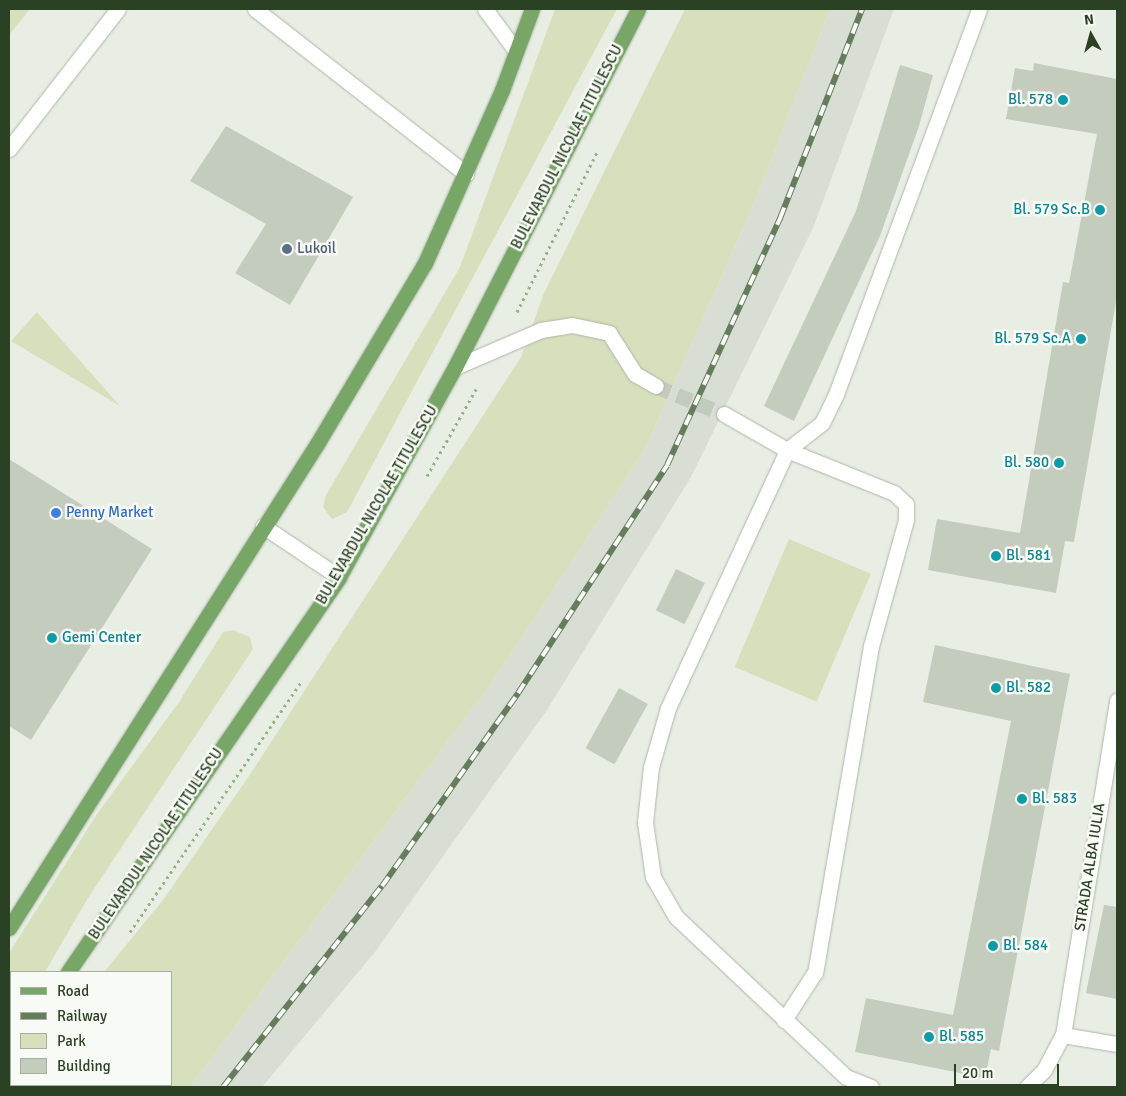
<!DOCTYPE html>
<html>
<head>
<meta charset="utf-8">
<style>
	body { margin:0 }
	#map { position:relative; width:1126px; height:1096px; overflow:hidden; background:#e9eee5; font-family:Signika,sans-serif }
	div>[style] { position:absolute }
	.built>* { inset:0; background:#d8ded3 }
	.green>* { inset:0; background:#d7e0bd; transform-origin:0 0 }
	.building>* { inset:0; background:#c3ccbd; transform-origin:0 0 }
	.minor-tunnel>* { height:15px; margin-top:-7.5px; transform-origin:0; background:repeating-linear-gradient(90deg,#c3cbbe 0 15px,transparent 0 23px) }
	.path>* { height:3px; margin-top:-1.5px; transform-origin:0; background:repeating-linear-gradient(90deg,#93b384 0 2.5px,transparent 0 6.5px) }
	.roads { filter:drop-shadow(0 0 1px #acb7a7) drop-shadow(0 0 1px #acb7a7) }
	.minor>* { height:15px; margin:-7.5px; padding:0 7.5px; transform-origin:7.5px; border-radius:7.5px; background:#fff }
	.major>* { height:15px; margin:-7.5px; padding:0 7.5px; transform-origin:7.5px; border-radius:7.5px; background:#78a667 }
	.rail>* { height:5.5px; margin-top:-2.75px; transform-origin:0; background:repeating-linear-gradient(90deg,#f8faf6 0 11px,#667d5d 0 22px); box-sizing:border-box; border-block:1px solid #667d5d }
	.dots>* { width:14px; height:14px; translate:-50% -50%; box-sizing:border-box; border:2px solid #f8faf6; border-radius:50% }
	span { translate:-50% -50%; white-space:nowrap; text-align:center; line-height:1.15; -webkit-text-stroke:5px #f8faf6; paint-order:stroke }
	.culture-label { font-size:15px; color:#0d838f }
	.right { translate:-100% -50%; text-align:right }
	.left { translate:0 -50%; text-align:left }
	.street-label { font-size:15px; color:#2b4123 }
	.service-label { font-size:15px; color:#4e5e75 }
	.shop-label { font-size:15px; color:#366cbe }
	.frame { position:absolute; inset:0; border:10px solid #2b4123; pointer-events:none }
	.legend { position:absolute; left:10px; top:971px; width:162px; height:115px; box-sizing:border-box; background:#f8faf6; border:1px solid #a6b0a2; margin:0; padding:6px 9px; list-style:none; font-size:15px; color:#2b4123 }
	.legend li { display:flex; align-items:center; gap:10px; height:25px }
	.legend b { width:25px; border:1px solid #a6b0a2 }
	.north { position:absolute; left:1066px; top:10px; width:50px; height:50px; -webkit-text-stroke:4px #f8faf6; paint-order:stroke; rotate:353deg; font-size:14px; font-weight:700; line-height:20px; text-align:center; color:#2b4123 }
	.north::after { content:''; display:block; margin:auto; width:18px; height:22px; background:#2b4123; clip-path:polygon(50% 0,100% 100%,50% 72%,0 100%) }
	.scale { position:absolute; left:954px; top:1064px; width:105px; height:22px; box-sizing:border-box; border:2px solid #2b4123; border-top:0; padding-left:6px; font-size:15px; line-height:18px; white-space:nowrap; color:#2b4123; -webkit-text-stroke:4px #f8faf6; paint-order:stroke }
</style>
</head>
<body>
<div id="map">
	<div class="built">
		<i style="clip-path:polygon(830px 9px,894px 9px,813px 228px,691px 477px,547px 710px,375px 952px,262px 1087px,190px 1087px,495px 678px,644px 451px,753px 206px)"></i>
	</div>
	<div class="green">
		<i style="clip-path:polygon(9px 9px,30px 9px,9px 35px)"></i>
		<i style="clip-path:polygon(555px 9px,617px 9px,347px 512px,332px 519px,323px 507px,326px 495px,460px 267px)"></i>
		<i style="clip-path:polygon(685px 9px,830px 9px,753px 206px,644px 451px,495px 678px,190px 1087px,10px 1087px,171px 1085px,171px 972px,104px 972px,163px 900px,251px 773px,521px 357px,544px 293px)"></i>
		<i style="clip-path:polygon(37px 312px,120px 406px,11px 341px)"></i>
		<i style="left:789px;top:539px;width:89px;height:139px;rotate:23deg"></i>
		<i style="clip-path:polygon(233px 630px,250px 637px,253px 649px,88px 898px,45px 972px,11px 972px,9px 1021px,9px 953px,97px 814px,179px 702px,223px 632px)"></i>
	</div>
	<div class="building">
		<i style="clip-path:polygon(1034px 63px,1117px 79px,1117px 296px,1074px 542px,1065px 541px,1056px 593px,928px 570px,937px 519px,1020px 533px,1063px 282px,1069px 283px,1097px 134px,1006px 119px,1015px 68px,1033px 71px)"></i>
		<i style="clip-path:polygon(900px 65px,933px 75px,919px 126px,880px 236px,794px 421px,764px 406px,856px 211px)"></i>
		<i style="clip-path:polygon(226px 126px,353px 197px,290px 305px,235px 273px,266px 224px,190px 181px)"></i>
		<i style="clip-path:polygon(9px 459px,152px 549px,31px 740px,9px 726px)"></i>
		<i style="left:676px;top:569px;width:32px;height:46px;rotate:26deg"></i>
		<i style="clip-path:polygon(935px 645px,1070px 674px,999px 1051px,991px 1049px,985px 1078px,855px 1052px,866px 998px,953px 1015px,1011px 721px,923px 702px)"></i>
		<i style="left:619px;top:688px;width:33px;height:69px;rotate:29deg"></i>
		<i style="clip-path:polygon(1104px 905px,1117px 907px,1117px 999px,1086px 993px)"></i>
	</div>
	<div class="minor-tunnel">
		<i style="left:656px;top:386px;width:74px;rotate:22.4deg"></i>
	</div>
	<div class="path">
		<i style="left:517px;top:312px;width:179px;rotate:-63.4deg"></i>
		<i style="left:427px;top:476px;width:103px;rotate:-60.5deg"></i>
		<i style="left:130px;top:932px;width:303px;rotate:-55.6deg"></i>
		<i style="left:9px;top:1086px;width:4px;rotate:-56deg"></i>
	</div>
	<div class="roads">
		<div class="minor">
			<i style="left:255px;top:9px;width:268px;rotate:38deg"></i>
			<i style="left:485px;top:9px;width:52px;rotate:53.6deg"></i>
			<i style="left:9px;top:149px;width:177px;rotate:-52.1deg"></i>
			<i style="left:455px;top:367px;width:94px;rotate:-23.3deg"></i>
			<i style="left:541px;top:330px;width:31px;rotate:-9deg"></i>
			<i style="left:572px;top:325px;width:38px;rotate:12deg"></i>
			<i style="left:609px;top:333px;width:49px;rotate:57.6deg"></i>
			<i style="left:635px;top:374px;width:24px;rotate:30deg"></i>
			<i style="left:724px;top:414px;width:73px;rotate:29.7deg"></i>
			<i style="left:787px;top:450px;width:115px;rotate:21.9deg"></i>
			<i style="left:894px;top:493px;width:16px;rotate:43deg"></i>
			<i style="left:906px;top:504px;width:16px;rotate:90deg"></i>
			<i style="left:906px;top:520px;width:131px;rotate:105.5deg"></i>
			<i style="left:871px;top:646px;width:331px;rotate:99.7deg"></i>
			<i style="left:815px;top:972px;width:57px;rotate:122.9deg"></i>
			<i style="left:263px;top:526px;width:92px;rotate:33.9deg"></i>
			<i style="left:1063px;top:1035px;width:55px;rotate:9.5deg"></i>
			<i style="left:871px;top:1087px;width:27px;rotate:-158deg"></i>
			<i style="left:846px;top:1077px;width:233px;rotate:-136.7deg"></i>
			<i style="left:676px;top:917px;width:46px;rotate:-119.9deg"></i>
			<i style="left:653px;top:877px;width:56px;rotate:-98.3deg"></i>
			<i style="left:645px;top:822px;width:55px;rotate:-83.8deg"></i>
			<i style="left:651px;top:767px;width:61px;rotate:-73.9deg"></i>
			<i style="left:668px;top:708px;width:284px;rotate:-65.2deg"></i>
			<i style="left:787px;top:450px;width:44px;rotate:-37.6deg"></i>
			<i style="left:822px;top:423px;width:32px;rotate:-64deg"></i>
			<i style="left:836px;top:394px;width:411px;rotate:-69.6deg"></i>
			<i style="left:1027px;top:1087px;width:24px;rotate:-45deg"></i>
			<i style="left:1044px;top:1070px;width:40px;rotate:-62deg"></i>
			<i style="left:1063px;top:1035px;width:339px;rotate:-80.8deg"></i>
		</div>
		<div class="major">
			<i style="left:9px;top:928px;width:574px;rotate:-57.53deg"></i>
			<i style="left:317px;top:444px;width:211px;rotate:-59.2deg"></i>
			<i style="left:425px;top:263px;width:189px;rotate:-66deg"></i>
			<i style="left:502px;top:90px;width:86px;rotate:-69.7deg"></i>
			<i style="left:68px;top:972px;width:479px;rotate:-55.5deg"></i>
			<i style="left:339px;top:577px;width:240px;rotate:-61.1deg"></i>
			<i style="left:455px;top:367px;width:402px;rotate:-62.9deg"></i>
			<i style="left:9px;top:1053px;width:4px;rotate:-56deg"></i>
		</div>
	</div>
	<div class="rail">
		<i style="left:223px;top:1087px;width:256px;rotate:-51.7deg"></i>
		<i style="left:382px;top:886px;width:236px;rotate:-54.8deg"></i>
		<i style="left:518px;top:693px;width:272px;rotate:-56.8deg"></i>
		<i style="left:667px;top:465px;width:272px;rotate:-65.4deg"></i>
		<i style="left:780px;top:218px;width:225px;rotate:-68.6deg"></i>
	</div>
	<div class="dots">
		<i style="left:1063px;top:100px;background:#0f9aa8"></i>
		<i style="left:1100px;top:210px;background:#0f9aa8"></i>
		<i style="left:287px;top:249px;background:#5c6f8a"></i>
		<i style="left:1081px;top:339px;background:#0f9aa8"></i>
		<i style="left:1059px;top:463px;background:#0f9aa8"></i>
		<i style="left:56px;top:513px;background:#3f7fe0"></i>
		<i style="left:996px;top:556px;background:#0f9aa8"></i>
		<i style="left:52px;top:638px;background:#0f9aa8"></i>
		<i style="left:996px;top:688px;background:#0f9aa8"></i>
		<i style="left:1022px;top:799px;background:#0f9aa8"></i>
		<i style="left:993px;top:946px;background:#0f9aa8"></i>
		<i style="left:929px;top:1037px;background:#0f9aa8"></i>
	</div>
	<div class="culture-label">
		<span class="right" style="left:1053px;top:100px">Bl. 578</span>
		<span class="right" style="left:1090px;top:210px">Bl. 579 Sc.B</span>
		<span class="right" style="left:1071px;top:339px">Bl. 579 Sc.A</span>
		<span class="right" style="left:1049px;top:463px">Bl. 580</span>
		<span class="left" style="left:1006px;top:556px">Bl. 581</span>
		<span class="left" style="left:62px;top:638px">Gemi Center</span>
		<span class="left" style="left:1006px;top:688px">Bl. 582</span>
		<span class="left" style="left:1032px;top:799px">Bl. 583</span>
		<span class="left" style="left:1003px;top:946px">Bl. 584</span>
		<span class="left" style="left:939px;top:1037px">Bl. 585</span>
	</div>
	<div class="street-label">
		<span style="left:567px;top:147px;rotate:-63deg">BULEVARDUL NICOLAE TITULESCU</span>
		<span style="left:377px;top:505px;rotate:-60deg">BULEVARDUL NICOLAE TITULESCU</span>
		<span style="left:156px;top:844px;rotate:-56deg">BULEVARDUL NICOLAE TITULESCU</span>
		<span style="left:1090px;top:867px;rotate:-81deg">STRADA ALBA IULIA</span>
	</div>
	<div class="service-label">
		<span class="left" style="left:297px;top:249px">Lukoil</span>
	</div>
	<div class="shop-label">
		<span class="left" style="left:66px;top:513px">Penny Market</span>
	</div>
	<div class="frame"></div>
	<ul class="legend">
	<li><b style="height:6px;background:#78a667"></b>Road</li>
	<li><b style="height:6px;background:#667d5d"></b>Railway</li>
	<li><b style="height:14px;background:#d7e0bd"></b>Park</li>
	<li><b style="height:14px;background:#c3ccbd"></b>Building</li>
	</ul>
	<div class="north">N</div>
	<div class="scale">20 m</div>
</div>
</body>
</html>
